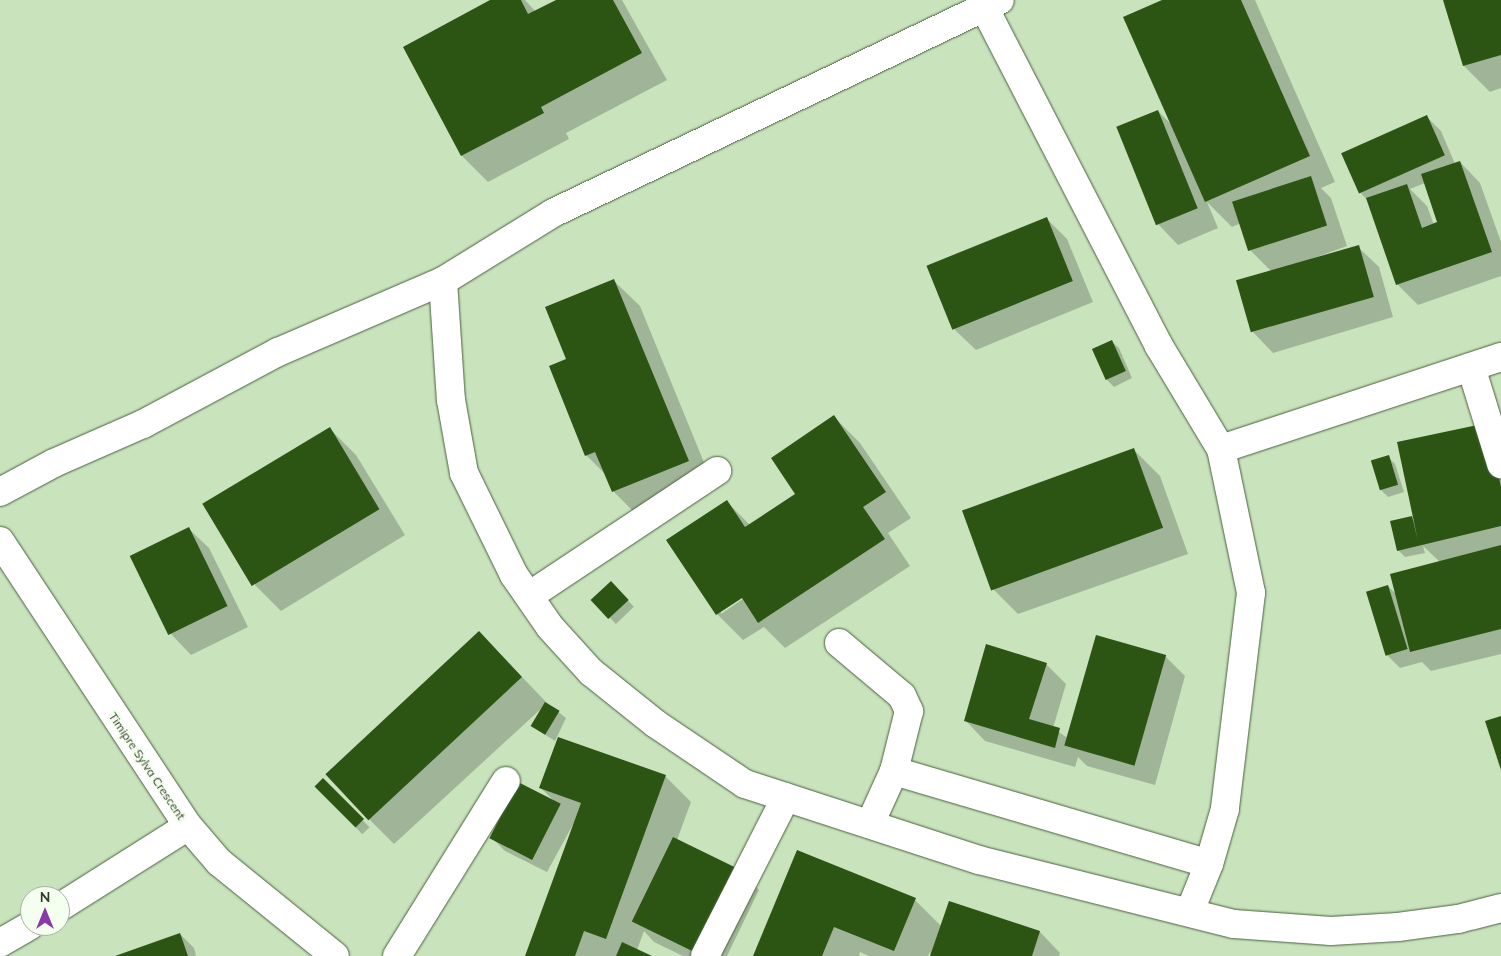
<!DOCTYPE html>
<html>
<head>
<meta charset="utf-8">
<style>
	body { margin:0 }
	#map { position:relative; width:1501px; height:956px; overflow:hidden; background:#c9e3bd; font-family:Mulish,sans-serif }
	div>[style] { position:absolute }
	.shadow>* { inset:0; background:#0003; transform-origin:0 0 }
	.building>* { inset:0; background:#2c5513; transform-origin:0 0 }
	.roads { filter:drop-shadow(0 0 1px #485f3e) drop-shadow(0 0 1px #485f3e) }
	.minor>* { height:28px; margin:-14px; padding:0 14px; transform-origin:14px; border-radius:14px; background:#fff }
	span { translate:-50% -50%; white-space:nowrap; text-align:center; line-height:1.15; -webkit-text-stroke:5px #f4ffef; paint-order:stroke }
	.street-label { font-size:12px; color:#313b2c }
	.north { position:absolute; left:20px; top:886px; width:50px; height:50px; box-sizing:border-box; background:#f4ffef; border:1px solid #a6b1a1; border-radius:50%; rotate:0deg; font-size:14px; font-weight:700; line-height:20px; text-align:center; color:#313b2c }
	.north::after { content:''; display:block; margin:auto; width:18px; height:22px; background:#8b39a8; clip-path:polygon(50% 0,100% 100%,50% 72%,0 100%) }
</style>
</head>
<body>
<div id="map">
	<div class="shadow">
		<i style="clip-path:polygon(493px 0,525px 0,536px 12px,559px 0,622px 0,667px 80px,566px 133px,569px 139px,488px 182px,462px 156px,404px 47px)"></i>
		<i style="clip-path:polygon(1165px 0,1255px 0,1335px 182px,1321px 188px,1331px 198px,1347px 246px,1289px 267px,1358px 247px,1379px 267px,1393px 317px,1273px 353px,1253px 332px,1272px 272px,1250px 250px,1241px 223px,1232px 227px,1207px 202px,1218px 228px,1178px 245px,1158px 224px,1158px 111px,1173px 126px)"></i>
		<i style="clip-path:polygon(1444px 0,1501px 0,1501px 88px,1490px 92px,1464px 66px)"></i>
		<i style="clip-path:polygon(evenodd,1427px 117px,1441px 131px,1455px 164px,1460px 162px,1480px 183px,1501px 242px,1501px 276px,1418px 305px,1397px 284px,1368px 201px,1359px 191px,1427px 117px,1425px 183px,1439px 223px,1434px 225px,1427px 206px,1410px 189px,1425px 183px)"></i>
		<i style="clip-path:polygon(1046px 218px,1067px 239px,1093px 302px,976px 350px,955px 330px,929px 267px)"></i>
		<i style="clip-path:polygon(613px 280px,640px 306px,714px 487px,639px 517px,613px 491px,606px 475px,586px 455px,568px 359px)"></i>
		<i style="clip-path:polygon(1112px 342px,1119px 348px,1132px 378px,1114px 387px,1107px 380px)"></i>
		<i style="clip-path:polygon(evenodd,834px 417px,860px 443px,911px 518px,888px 533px,910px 566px,785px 648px,764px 627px,743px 640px,717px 614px,667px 541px,727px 502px,750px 525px,797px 495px,834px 417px,746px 594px,747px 596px,721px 614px,721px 611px,746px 594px)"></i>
		<i style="clip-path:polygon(330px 429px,356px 455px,405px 535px,281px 611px,255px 585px)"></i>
		<i style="clip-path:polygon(1501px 438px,1501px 654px,1431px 671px,1422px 662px,1400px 668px,1386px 654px,1388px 586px,1397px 595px,1440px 562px,1423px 546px,1425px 553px,1405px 557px,1398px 550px,1412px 518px,1415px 522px)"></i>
		<i style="clip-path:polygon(1134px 450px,1160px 476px,1188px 554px,1018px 614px,992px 588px)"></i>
		<i style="clip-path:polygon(1388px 457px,1395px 464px,1404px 492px,1388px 497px,1382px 491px,1372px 462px)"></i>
		<i style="clip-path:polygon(188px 528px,209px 548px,248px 627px,191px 655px,171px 634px)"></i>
		<i style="left:611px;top:583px;width:33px;height:25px;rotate:46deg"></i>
		<i style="clip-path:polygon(479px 632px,547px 703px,566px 718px,555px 741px,533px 727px,543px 707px,394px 844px,368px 818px)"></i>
		<i style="clip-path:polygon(1165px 656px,1185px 676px,1155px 785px,1087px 766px,1078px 757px,1075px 767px,985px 741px,965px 720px,1046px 664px,1066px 684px,1053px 728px,1069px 739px)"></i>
		<i style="clip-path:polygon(665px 776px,691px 802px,677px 840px,739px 870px,759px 890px,727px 956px,683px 956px,654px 942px,644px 931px,637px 950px,649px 956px,526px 956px,576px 819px,547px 872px,505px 851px,491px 837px,553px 800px,541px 788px)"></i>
		<i style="left:323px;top:779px;width:67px;height:10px;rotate:46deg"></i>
		<i style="clip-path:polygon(798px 851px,915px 900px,941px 926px,950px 902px,1040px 932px,1060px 953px,1059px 956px,931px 956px,930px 952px,928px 956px,869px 956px,860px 952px,859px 956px,754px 956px)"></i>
		<i style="clip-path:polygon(180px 934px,194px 948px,196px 956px,118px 956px)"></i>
	</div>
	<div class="building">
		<i style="clip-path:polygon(490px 0,521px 0,528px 14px,556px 0,613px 0,642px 53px,541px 107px,544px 113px,461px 156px,403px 47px)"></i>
		<i style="clip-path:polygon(1162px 0,1241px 0,1310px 156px,1205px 202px,1123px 17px)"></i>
		<i style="clip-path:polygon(1443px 0,1501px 0,1501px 55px,1463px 66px)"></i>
		<i style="left:1158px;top:110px;width:106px;height:45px;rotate:68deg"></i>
		<i style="left:1427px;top:115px;width:44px;height:94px;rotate:66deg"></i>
		<i style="clip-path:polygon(1460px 161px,1492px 252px,1396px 285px,1366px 198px,1407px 184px,1422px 228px,1437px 222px,1421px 174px)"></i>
		<i style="left:1311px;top:176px;width:52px;height:83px;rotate:72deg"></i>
		<i style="left:1047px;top:217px;width:69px;height:130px;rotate:68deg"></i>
		<i style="left:1359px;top:245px;width:54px;height:128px;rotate:74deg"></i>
		<i style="clip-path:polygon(614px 279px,689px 461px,612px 492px,595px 452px,585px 456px,549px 366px,566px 359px,545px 307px)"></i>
		<i style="left:1112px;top:340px;width:34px;height:22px;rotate:66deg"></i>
		<i style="clip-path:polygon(834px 415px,886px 492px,863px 507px,885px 539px,758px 623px,742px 598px,716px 615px,666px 540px,727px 500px,745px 527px,795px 494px,771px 458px)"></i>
		<i style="clip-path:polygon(1487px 423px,1501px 487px,1501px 526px,1397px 551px,1390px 521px,1412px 516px,1418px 541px,1397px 442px)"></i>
		<i style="left:330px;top:427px;width:96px;height:149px;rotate:59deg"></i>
		<i style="left:1134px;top:448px;width:85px;height:183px;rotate:70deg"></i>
		<i style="left:1389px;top:455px;width:31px;height:19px;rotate:73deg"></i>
		<i style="left:189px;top:527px;width:88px;height:66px;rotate:64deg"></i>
		<i style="clip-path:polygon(1501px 545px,1501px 629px,1410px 652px,1390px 574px)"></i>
		<i style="left:611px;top:581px;width:26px;height:28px;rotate:47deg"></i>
		<i style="left:1388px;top:585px;width:67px;height:23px;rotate:73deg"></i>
		<i style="left:479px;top:631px;width:63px;height:210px;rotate:47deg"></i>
		<i style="left:1096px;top:635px;width:73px;height:115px;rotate:16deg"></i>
		<i style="clip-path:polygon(986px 644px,1047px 663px,1029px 719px,1060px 728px,1055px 748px,964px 721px)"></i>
		<i style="left:545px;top:702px;width:17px;height:28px;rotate:31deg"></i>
		<i style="clip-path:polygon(1501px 716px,1501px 770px,1485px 721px)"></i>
		<i style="clip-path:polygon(558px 737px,666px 775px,606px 939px,584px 931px,575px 956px,525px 956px,581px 803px,539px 788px)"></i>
		<i style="left:323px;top:778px;width:58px;height:12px;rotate:45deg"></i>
		<i style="left:518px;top:782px;width:48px;height:63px;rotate:27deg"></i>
		<i style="left:673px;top:837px;width:74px;height:94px;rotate:26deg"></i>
		<i style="clip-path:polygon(797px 850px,916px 898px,894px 951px,834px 927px,822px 956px,753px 956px)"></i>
		<i style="clip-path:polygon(949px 901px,1040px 931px,1032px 956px,930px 956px)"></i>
		<i style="clip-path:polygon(180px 933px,188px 956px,115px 956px)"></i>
		<i style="clip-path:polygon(622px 942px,652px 956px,616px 956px)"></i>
	</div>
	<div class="roads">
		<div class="minor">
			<i style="left:984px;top:7px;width:382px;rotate:62.7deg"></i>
			<i style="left:1159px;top:346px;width:120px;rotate:59deg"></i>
			<i style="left:1221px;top:449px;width:147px;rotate:78.2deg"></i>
			<i style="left:1251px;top:593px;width:218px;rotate:96.9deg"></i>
			<i style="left:1225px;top:809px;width:57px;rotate:106.2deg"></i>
			<i style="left:1209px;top:864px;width:51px;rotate:112deg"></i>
			<i style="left:443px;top:281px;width:119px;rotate:86.2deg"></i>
			<i style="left:451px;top:400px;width:74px;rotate:79.9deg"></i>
			<i style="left:464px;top:473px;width:114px;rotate:63.9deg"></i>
			<i style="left:514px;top:575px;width:63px;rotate:55.3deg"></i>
			<i style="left:550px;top:627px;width:61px;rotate:47.7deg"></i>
			<i style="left:591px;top:672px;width:83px;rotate:38.7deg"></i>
			<i style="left:656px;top:724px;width:107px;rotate:34deg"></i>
			<i style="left:745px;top:784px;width:246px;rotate:18deg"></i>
			<i style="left:979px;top:860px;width:263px;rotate:14.1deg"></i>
			<i style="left:1234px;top:924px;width:97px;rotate:4.1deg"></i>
			<i style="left:1331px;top:931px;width:67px;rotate:-3.4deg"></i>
			<i style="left:1398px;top:927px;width:61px;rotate:-7.6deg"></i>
			<i style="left:1458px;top:919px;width:44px;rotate:-14.3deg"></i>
			<i style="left:1471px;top:367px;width:102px;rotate:72.8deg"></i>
			<i style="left:1221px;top:449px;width:295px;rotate:-18.2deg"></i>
			<i style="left:0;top:492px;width:61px;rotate:-28.2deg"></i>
			<i style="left:54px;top:463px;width:97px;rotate:-23.7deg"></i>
			<i style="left:143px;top:424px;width:153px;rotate:-28.1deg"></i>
			<i style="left:278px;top:352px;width:180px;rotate:-23.3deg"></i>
			<i style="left:443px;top:281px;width:129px;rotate:-31.7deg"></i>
			<i style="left:553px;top:213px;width:495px;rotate:-25.5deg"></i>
			<i style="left:0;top:541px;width:341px;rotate:56.6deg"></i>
			<i style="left:188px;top:826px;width:48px;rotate:49.3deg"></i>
			<i style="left:219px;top:862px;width:149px;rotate:39deg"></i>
			<i style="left:529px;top:596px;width:226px;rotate:-33.6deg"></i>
			<i style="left:839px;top:643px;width:82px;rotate:40.1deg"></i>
			<i style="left:902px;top:696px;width:17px;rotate:65deg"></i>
			<i style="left:909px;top:711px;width:62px;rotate:104deg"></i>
			<i style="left:894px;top:771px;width:58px;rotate:114.4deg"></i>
			<i style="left:894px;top:771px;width:328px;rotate:16.4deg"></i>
			<i style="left:60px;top:907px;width:151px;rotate:-32.3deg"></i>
			<i style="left:0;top:943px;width:34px;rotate:-30deg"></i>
			<i style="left:397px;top:956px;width:206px;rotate:-58.1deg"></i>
			<i style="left:705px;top:956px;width:178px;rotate:-63deg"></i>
		</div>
	</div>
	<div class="street-label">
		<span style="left:147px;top:766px;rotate:56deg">Timipre Sylva Crescent</span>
	</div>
	<div class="north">N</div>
</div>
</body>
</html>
